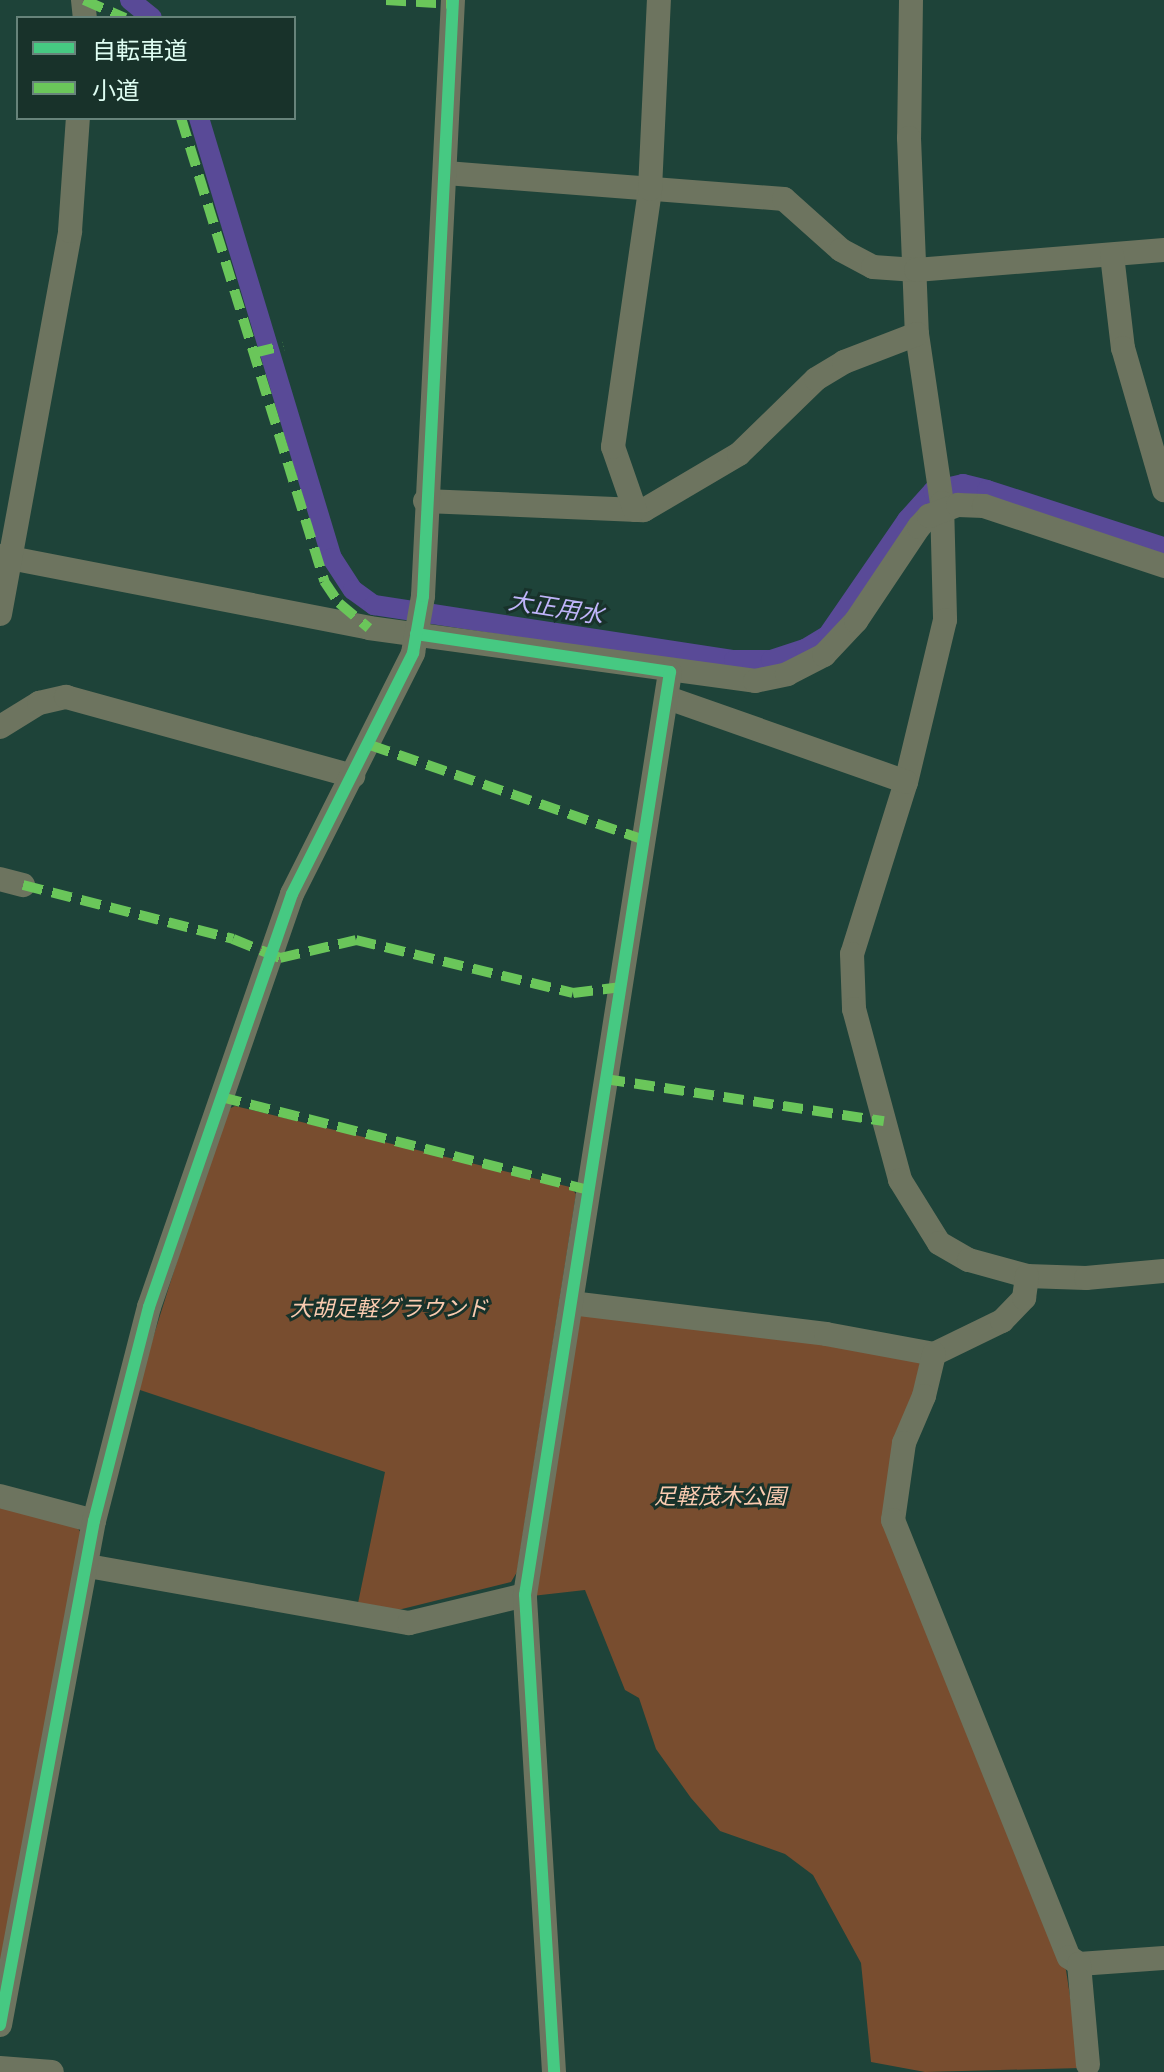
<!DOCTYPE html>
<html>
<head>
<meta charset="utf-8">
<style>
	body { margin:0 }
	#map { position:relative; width:1164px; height:2072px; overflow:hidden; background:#1e4339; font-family:"Playfair Display","Noto Sans JP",serif }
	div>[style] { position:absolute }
	.green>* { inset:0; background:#784d2f }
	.canal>* { height:20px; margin:-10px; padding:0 10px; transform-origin:10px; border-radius:10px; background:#594a97 }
	.minor>* { height:24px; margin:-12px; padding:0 12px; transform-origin:12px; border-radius:12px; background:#6d745f }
	.quiet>* { height:10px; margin-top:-5px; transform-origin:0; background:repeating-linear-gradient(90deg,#6ac65a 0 20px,transparent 0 30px) }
	.cycleway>* { height:12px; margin:-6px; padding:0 6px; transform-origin:6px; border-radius:6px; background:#46c982 }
	span { translate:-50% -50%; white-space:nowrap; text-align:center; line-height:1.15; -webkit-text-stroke:6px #18322a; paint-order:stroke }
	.park-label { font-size:22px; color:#facbb0; font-style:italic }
	.water-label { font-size:24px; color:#bfb4f9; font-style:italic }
	.legend { position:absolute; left:16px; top:16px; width:280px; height:104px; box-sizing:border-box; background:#18322a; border:2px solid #67837a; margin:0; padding:10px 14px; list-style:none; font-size:24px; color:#defdf2 }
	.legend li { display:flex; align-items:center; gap:16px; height:40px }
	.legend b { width:40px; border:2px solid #67837a }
</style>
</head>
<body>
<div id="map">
	<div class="green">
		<i style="clip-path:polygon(235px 1106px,570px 1187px,576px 1194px,517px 1572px,511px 1582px,398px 1610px,357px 1608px,385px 1472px,137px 1389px,224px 1111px)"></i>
		<i style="clip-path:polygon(577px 1308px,921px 1358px,886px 1522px,1066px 1970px,1081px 2068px,925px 2072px,871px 2062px,861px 1963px,813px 1875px,785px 1854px,720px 1831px,691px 1798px,656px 1749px,639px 1698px,625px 1690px,585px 1590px,532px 1596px)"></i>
		<i style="clip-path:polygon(0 1504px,75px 1524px,83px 1536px,0 1982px)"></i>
	</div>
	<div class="canal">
		<i style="left:130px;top:0;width:28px;rotate:39deg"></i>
		<i style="left:199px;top:118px;width:460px;rotate:73.2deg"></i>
		<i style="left:332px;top:558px;width:38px;rotate:57deg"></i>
		<i style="left:353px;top:590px;width:26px;rotate:36deg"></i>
		<i style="left:374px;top:605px;width:364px;rotate:8.7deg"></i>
		<i style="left:734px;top:660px;width:37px"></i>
		<i style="left:771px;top:660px;width:36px;rotate:-18deg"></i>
		<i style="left:805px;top:649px;width:27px;rotate:-31deg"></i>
		<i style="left:828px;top:635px;width:140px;rotate:-55.5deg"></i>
		<i style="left:907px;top:520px;width:39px;rotate:-48deg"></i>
		<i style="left:933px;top:491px;width:31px;rotate:-13deg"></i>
		<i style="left:963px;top:484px;width:25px;rotate:14deg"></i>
		<i style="left:987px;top:490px;width:186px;rotate:17.9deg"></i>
	</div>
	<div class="minor">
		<i style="left:83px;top:0;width:18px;rotate:84deg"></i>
		<i style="left:911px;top:0;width:138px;rotate:90.8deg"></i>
		<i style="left:909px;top:138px;width:196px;rotate:87.7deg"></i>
		<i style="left:917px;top:334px;width:171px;rotate:81.6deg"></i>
		<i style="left:942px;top:503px;width:117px;rotate:88.5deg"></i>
		<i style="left:945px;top:620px;width:167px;rotate:103.5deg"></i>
		<i style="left:906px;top:782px;width:180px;rotate:107.4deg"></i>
		<i style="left:852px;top:954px;width:55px;rotate:87.9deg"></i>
		<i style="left:854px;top:1009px;width:177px;rotate:74.9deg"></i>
		<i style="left:900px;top:1180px;width:74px;rotate:58.2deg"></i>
		<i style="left:939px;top:1243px;width:34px;rotate:30deg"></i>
		<i style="left:969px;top:1260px;width:60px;rotate:15.4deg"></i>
		<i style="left:1027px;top:1276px;width:59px;rotate:1.9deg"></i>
		<i style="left:1086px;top:1278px;width:78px;rotate:-5.1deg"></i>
		<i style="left:446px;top:173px;width:339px;rotate:4.4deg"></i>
		<i style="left:784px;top:199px;width:76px;rotate:41.8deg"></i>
		<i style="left:841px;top:250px;width:36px;rotate:28deg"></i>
		<i style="left:873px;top:267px;width:43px;rotate:4deg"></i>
		<i style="left:916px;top:270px;width:249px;rotate:-4.6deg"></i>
		<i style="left:1112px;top:255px;width:94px;rotate:83.3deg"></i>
		<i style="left:1123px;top:348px;width:148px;rotate:73.9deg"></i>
		<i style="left:425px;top:501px;width:219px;rotate:2.4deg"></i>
		<i style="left:644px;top:510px;width:110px;rotate:-30.5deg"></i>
		<i style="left:739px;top:454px;width:107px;rotate:-44.2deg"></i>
		<i style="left:816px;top:379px;width:33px;rotate:-31deg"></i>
		<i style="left:844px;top:362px;width:78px;rotate:-21deg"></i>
		<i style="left:635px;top:510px;width:67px;rotate:-109.2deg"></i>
		<i style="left:613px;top:447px;width:261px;rotate:-81.8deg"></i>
		<i style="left:650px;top:189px;width:189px;rotate:-87.3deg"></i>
		<i style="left:0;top:556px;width:376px;rotate:11deg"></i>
		<i style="left:369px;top:628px;width:390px;rotate:7.8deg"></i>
		<i style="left:755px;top:681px;width:33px;rotate:-12deg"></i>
		<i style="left:787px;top:674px;width:42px;rotate:-27.2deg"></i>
		<i style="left:824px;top:655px;width:47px;rotate:-46.7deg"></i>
		<i style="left:856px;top:621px;width:113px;rotate:-56.2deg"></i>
		<i style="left:919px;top:527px;width:15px;rotate:-48deg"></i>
		<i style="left:929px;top:516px;width:31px;rotate:-21deg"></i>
		<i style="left:958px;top:505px;width:26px;rotate:2deg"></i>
		<i style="left:984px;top:506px;width:190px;rotate:18.4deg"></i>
		<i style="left:0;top:614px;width:389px;rotate:-79.6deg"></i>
		<i style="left:70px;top:231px;width:113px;rotate:-86deg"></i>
		<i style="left:668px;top:698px;width:252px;rotate:19.4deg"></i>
		<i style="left:0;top:727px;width:46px;rotate:-31.6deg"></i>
		<i style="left:39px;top:703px;width:28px;rotate:-13deg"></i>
		<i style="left:66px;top:697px;width:298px;rotate:15.4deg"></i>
		<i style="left:0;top:879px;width:24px;rotate:15deg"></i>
		<i style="left:571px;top:1303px;width:257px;rotate:6.9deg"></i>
		<i style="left:826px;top:1334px;width:110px;rotate:10.5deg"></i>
		<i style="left:934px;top:1354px;width:76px;rotate:-25.9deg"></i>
		<i style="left:1002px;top:1321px;width:32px;rotate:-46deg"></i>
		<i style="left:1024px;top:1298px;width:22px;rotate:-82deg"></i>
		<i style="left:934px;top:1354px;width:43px;rotate:103.4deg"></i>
		<i style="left:924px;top:1396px;width:51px;rotate:113.1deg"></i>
		<i style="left:904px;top:1443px;width:78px;rotate:98.1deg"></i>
		<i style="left:893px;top:1520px;width:471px;rotate:68.1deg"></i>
		<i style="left:1069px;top:1957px;width:12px;rotate:35deg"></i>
		<i style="left:1079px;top:1964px;width:85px;rotate:-4deg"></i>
		<i style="left:0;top:1496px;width:97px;rotate:14.9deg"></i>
		<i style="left:88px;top:1566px;width:326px;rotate:10.1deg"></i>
		<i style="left:409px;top:1623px;width:119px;rotate:-13.6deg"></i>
		<i style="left:1079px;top:1964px;width:101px;rotate:84.9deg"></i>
		<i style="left:0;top:2025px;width:513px;rotate:-79.44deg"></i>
		<i style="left:94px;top:1521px;width:221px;rotate:-75.6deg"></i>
		<i style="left:149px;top:1307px;width:437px;rotate:-70.9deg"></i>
		<i style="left:292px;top:894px;width:270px;rotate:-63.3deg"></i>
		<i style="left:413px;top:653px;width:58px;rotate:-80deg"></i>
		<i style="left:423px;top:596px;width:597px;rotate:-87.12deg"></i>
		<i style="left:0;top:2068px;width:52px;rotate:4.4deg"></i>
		<i style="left:554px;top:2072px;width:478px;rotate:-93.5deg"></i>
		<i style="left:525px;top:1595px;width:934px;rotate:-81.07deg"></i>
	</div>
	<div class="quiet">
		<i style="left:84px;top:0;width:45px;rotate:23.7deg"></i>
		<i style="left:386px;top:0;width:67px;rotate:3.4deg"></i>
		<i style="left:181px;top:118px;width:485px;rotate:72.8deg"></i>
		<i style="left:324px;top:581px;width:27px;rotate:56deg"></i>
		<i style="left:339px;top:603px;width:39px;rotate:40deg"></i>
		<i style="left:254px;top:353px;width:30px;rotate:-14deg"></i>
		<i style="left:370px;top:745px;width:290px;rotate:19.1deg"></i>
		<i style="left:23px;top:885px;width:217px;rotate:14.4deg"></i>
		<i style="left:233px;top:939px;width:51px;rotate:22deg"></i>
		<i style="left:280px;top:958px;width:78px;rotate:-13.3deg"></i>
		<i style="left:356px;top:940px;width:223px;rotate:13.7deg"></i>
		<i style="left:573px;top:993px;width:49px;rotate:-7deg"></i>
		<i style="left:605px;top:1079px;width:282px;rotate:8.6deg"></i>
		<i style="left:221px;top:1097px;width:375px;rotate:14.2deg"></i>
	</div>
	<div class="cycleway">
		<i style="left:416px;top:634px;width:257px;rotate:8.5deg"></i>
		<i style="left:670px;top:672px;width:934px;rotate:98.93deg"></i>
		<i style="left:525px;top:1595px;width:478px;rotate:86.5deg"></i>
		<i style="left:0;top:2025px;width:513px;rotate:-79.44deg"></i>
		<i style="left:94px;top:1521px;width:221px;rotate:-75.6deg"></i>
		<i style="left:149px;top:1307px;width:437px;rotate:-70.9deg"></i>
		<i style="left:292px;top:894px;width:270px;rotate:-63.3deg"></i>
		<i style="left:413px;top:653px;width:58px;rotate:-80deg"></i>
		<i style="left:423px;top:596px;width:597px;rotate:-87.12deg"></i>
	</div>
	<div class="park-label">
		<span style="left:389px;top:1308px">大胡足軽グラウンド</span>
		<span style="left:720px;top:1496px">足軽茂木公園</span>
	</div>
	<div class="water-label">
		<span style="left:556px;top:607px;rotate:9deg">大正用水</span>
	</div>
	<ul class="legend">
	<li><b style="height:10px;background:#46c982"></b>自転車道</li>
	<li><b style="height:10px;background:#6ac65a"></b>小道</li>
	</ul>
</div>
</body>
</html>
